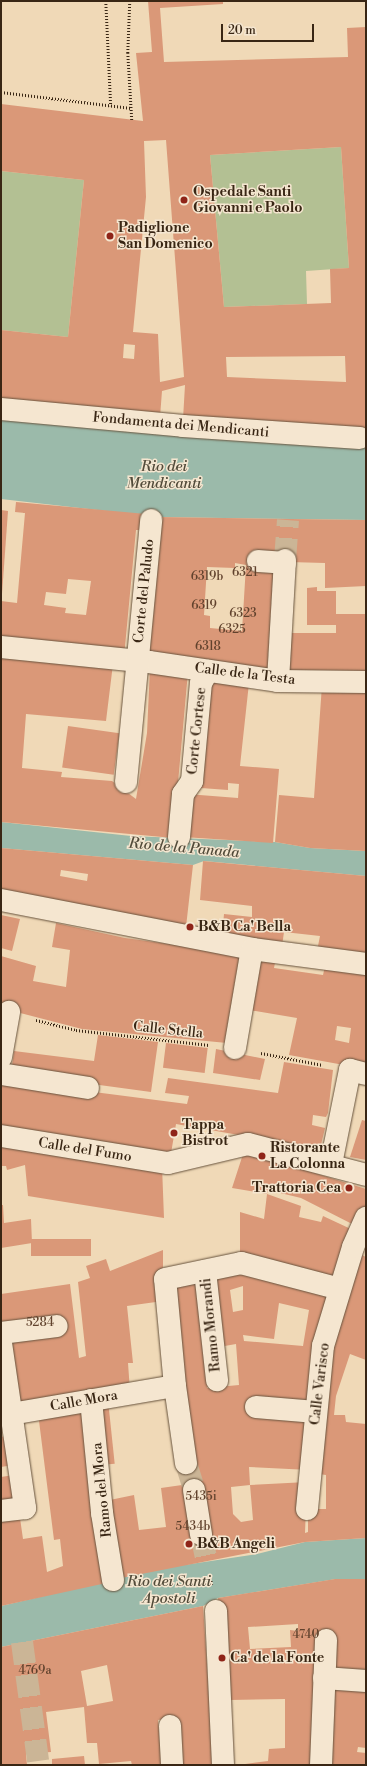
<!DOCTYPE html>
<html>
<head>
<meta charset="utf-8">
<style>
	body { margin:0 }
	#map { position:relative; width:367px; height:1766px; overflow:hidden; background:#f0d9b7; font-family:"Libre Bodoni",serif }
	div>[style] { position:absolute }
	.green>* { inset:0; background:#b3c093 }
	.water>* { inset:0; background:#9bbaaa }
	.building>* { inset:0; background:#da9878; transform-origin:0 0 }
	.minor-tunnel>* { height:22px; margin-top:-11px; transform-origin:0; background:repeating-linear-gradient(90deg,#cbb596 0 22px,transparent 0 33px) }
	.path>* { height:2.5px; margin-top:-1.25px; transform-origin:0; background:repeating-linear-gradient(90deg,#392614 0 1px,transparent 0 3px) }
	.roads { filter:drop-shadow(0 0 1px #67533d) drop-shadow(0 0 1px #67533d) }
	.minor>* { height:22px; margin:-11px; padding:0 11px; transform-origin:11px; border-radius:11px; background:#f5e6d0 }
	.dots>* { width:11px; height:11px; translate:-50% -50%; box-sizing:border-box; border:2px solid #f5e6d0; border-radius:50% }
	span { translate:-50% -50%; white-space:nowrap; text-align:center; line-height:1.15; -webkit-text-stroke:3px #f5e6d0; paint-order:stroke }
	.number-label { font-size:12px; color:#61422d }
	.number-label span { -webkit-text-stroke-width:0 }
	.poi-label { font-size:14px; color:#392614; font-weight:700 }
	.left { translate:0 -50%; text-align:left }
	.right { translate:-100% -50%; text-align:right }
	.street-label { font-size:14px; color:#392614 }
	.water-label { font-size:15px; color:#524b3a; font-style:italic }
	.frame { position:absolute; inset:0; border:2px solid #392614; pointer-events:none }
	.scale { position:absolute; left:221px; top:24px; width:93px; height:18px; box-sizing:border-box; border:2px solid #392614; border-top:0; padding-left:5px; font-size:12px; line-height:14px; white-space:nowrap; color:#392614; -webkit-text-stroke:3px #f5e6d0; paint-order:stroke }
</style>
</head>
<body>
<div id="map">
	<div class="green">
		<i style="clip-path:polygon(341px 147px,349px 268px,306px 271px,307px 304px,224px 307px,210px 155px)"></i>
		<i style="clip-path:polygon(1px 171px,84px 180px,68px 337px,1px 330px)"></i>
	</div>
	<div class="water">
		<i style="clip-path:polygon(1px 416px,366px 444px,366px 520px,159px 517px,1px 499px)"></i>
		<i style="clip-path:polygon(1px 822px,131px 836px,275px 842px,310px 848px,366px 851px,366px 876px,204px 861px,193px 865px,1px 848px)"></i>
		<i style="clip-path:polygon(366px 1538px,366px 1579px,336px 1579px,218px 1598px,203px 1606px,1px 1647px,1px 1606px,164px 1568px,257px 1554px,305px 1542px)"></i>
	</div>
	<div class="building">
		<i style="clip-path:polygon(evenodd,148px 1px,223px 1px,223px 4px,160px 8px,164px 62px,348px 57px,347px 28px,366px 27px,366px 429px,183px 419px,185px 385px,162px 391px,160px 417px,1px 400px,1px 330px,68px 337px,84px 180px,1px 171px,1px 104px,143px 121px,136px 53px,152px 52px,148px 1px,166px 140px,184px 377px,160px 382px,158px 334px,133px 332px,146px 197px,144px 141px,166px 140px,148px 1px,341px 147px,349px 268px,330px 269px,331px 303px,224px 307px,210px 155px,341px 147px,148px 1px,124px 344px,135px 345px,134px 359px,123px 358px,124px 344px,148px 1px,345px 356px,346px 382px,227px 377px,226px 357px,345px 356px)"></i>
		<i style="clip-path:polygon(evenodd,16px 502px,146px 514px,145px 530px,136px 530px,124px 657px,1px 643px,1px 601px,17px 603px,25px 513px,15px 512px,16px 502px,68px 579px,91px 581px,86px 615px,65px 613px,66px 608px,44px 605px,46px 592px,66px 594px,68px 579px)"></i>
		<i style="clip-path:polygon(1px 510px,8px 511px,2px 594px,1px 594px)"></i>
		<i style="clip-path:polygon(evenodd,159px 517px,366px 520px,366px 586px,325px 588px,325px 563px,289px 562px,282px 566px,276px 676px,148px 658px,159px 517px,235px 563px,246px 565px,242px 631px,210px 628px,210px 616px,204px 615px,207px 567px,235px 568px,235px 563px)"></i>
		<i style="clip-path:polygon(317px 587px,317px 591px,336px 591px,336px 614px,366px 614px,366px 678px,289px 677px,285px 633px,336px 633px,336px 625px,307px 625px,307px 588px)"></i>
		<i style="clip-path:polygon(1px 652px,113px 664px,106px 721px,26px 714px,22px 768px,62px 772px,61px 777px,112px 781px,136px 799px,147px 733px,150px 667px,188px 672px,173px 838px,1px 822px)"></i>
		<i style="clip-path:polygon(211px 677px,249px 683px,240px 766px,279px 769px,273px 843px,183px 837px,187px 794px,238px 798px,239px 784px,228px 783px,228px 790px,201px 788px)"></i>
		<i style="clip-path:polygon(322px 685px,366px 686px,366px 851px,310px 848px,275px 842px,279px 795px,314px 798px)"></i>
		<i style="left:68px;top:726px;width:52px;height:42px;rotate:8deg"></i>
		<i style="clip-path:polygon(evenodd,1px 848px,193px 865px,186px 927px,1px 892px,1px 848px,61px 870px,88px 874px,87px 881px,60px 876px,61px 870px)"></i>
		<i style="clip-path:polygon(203px 861px,366px 876px,366px 959px,317px 951px,320px 936px,284px 932px,282px 946px,222px 936px,224px 914px,252px 917px,252px 906px,200px 900px)"></i>
		<i style="clip-path:polygon(1px 915px,20px 919px,12px 951px,1px 948px)"></i>
		<i style="clip-path:polygon(56px 923px,125px 938px,242px 954px,227px 1043px,82px 1029px,1px 1008px,1px 956px,36px 966px,33px 981px,66px 987px,70px 950px,52px 947px)"></i>
		<i style="clip-path:polygon(evenodd,258px 956px,276px 958px,274px 968px,323px 975px,325px 966px,366px 972px,366px 1069px,289px 1055px,297px 1018px,249px 1010px,258px 956px,337px 1026px,351px 1028px,349px 1043px,335px 1040px,337px 1026px)"></i>
		<i style="clip-path:polygon(98px 1035px,158px 1042px,151px 1092px,11px 1073px,14px 1051px,94px 1061px)"></i>
		<i style="left:166px;top:1043px;width:42px;height:25px;rotate:7deg"></i>
		<i style="clip-path:polygon(216px 1049px,265px 1059px,260px 1080px,213px 1073px)"></i>
		<i style="clip-path:polygon(284px 1062px,333px 1070px,328px 1113px,326px 1117px,313px 1115px,312px 1125px,325px 1128px,320px 1149px,176px 1124px,170px 1159px,1px 1131px,1px 1080px,187px 1104px,189px 1096px,165px 1093px,168px 1078px,278px 1093px)"></i>
		<i style="clip-path:polygon(362px 1120px,366px 1121px,366px 1160px,350px 1157px)"></i>
		<i style="clip-path:polygon(1px 1141px,162px 1166px,164px 1218px,28px 1196px,25px 1165px,7px 1170px,6px 1166px,1px 1166px)"></i>
		<i style="clip-path:polygon(244px 1151px,366px 1189px,366px 1207px,358px 1227px,301px 1198px,268px 1190px,267px 1194px,232px 1188px)"></i>
		<i style="clip-path:polygon(267px 1194px,301px 1206px,299px 1217px,321px 1222px,323px 1216px,353px 1230px,337px 1284px,240px 1259px,240px 1212px,264px 1219px)"></i>
		<i style="clip-path:polygon(1px 1205px,3px 1205px,4px 1223px,31px 1219px,32px 1243px,1px 1248px)"></i>
		<i style="left:91px;top:1239px;width:17px;height:60px;rotate:90deg"></i>
		<i style="clip-path:polygon(163px 1250px,163px 1301px,127px 1306px,133px 1363px,128px 1363px,130px 1391px,14px 1409px,1px 1329px,1px 1294px,70px 1284px,79px 1358px,86px 1356px,78px 1282px,90px 1278px,86px 1266px,106px 1259px,110px 1271px)"></i>
		<i style="clip-path:polygon(evenodd,355px 1252px,366px 1257px,366px 1360px,350px 1354px,336px 1396px,334px 1415px,345px 1415px,346px 1422px,366px 1424px,366px 1538px,305px 1542px,116px 1579px,104px 1515px,105px 1501px,134px 1495px,139px 1530px,166px 1527px,161px 1488px,189px 1484px,184px 1463px,189px 1462px,168px 1282px,200px 1275px,211px 1375px,207px 1388px,239px 1385px,236px 1344px,219px 1347px,211px 1274px,243px 1267px,336px 1292px,320px 1348px,315px 1407px,248px 1402px,249px 1411px,314px 1415px,309px 1470px,249px 1467px,250px 1485px,231px 1487px,233px 1514px,241px 1522px,253px 1520px,250px 1485px,307px 1482px,305px 1533px,308px 1532px,308px 1509px,326px 1509px,326px 1475px,312px 1473px,317px 1415px,320px 1415px,326px 1346px,355px 1252px,243px 1286px,243px 1310px,233px 1312px,230px 1290px,243px 1286px,355px 1252px,279px 1303px,309px 1310px,303px 1346px,244px 1341px,243px 1335px,274px 1339px,279px 1303px,355px 1252px,200px 1490px,207px 1534px,195px 1534px,188px 1491px,200px 1490px)"></i>
		<i style="left:108px;top:1400px;width:64px;height:14px;rotate:84deg"></i>
		<i style="clip-path:polygon(89px 1405px,111px 1582px,1px 1606px,1px 1514px,19px 1511px,23px 1539px,42px 1536px,47px 1572px,63px 1566px,60px 1539px,54px 1540px,38px 1413px)"></i>
		<i style="clip-path:polygon(9px 1435px,13px 1465px,1px 1467px,1px 1437px)"></i>
		<i style="clip-path:polygon(14px 1475px,18px 1504px,1px 1507px,1px 1477px)"></i>
		<i style="clip-path:polygon(evenodd,335px 1579px,366px 1579px,366px 1675px,328px 1670px,319px 1765px,238px 1765px,268px 1761px,269px 1749px,285px 1748px,285px 1699px,230px 1700px,218px 1598px,335px 1579px,298px 1624px,298px 1631px,290px 1630px,291px 1647px,250px 1649px,248px 1627px,298px 1624px)"></i>
		<i style="clip-path:polygon(evenodd,203px 1606px,214px 1765px,180px 1765px,177px 1717px,158px 1720px,162px 1765px,132px 1765px,131px 1761px,99px 1764px,97px 1743px,87px 1743px,84px 1707px,46px 1712px,51px 1752px,26px 1754px,27px 1765px,1px 1765px,1px 1647px,203px 1606px,107px 1665px,113px 1701px,87px 1706px,81px 1671px,107px 1665px)"></i>
		<i style="clip-path:polygon(333px 1681px,366px 1688px,366px 1748px,358px 1747px,357px 1752px,366px 1753px,366px 1765px,327px 1765px)"></i>
		<i style="clip-path:polygon(84px 1756px,85px 1765px,52px 1765px,52px 1759px)"></i>
	</div>
	<div class="minor-tunnel">
		<i style="left:285px;top:560px;width:40px;rotate:-85.7deg"></i>
		<i style="left:186px;top:1463px;width:28px;rotate:73deg"></i>
		<i style="left:201px;top:1534px;width:24px;rotate:78deg"></i>
		<i style="left:22px;top:1642px;width:120px;rotate:82.3deg"></i>
	</div>
	<div class="path">
		<i style="left:106px;top:1px;width:105px;rotate:87.3deg"></i>
		<i style="left:130px;top:1px;width:52px;rotate:92.2deg"></i>
		<i style="left:128px;top:53px;width:67px;rotate:86.6deg"></i>
		<i style="left:1px;top:92px;width:131px;rotate:7deg"></i>
		<i style="left:36px;top:1020px;width:41px;rotate:14deg"></i>
		<i style="left:76px;top:1030px;width:134px;rotate:6.4deg"></i>
		<i style="left:261px;top:1053px;width:63px;rotate:11deg"></i>
		<i style="left:210px;top:1575px;width:10px;rotate:79deg"></i>
	</div>
	<div class="roads">
		<div class="minor">
			<i style="left:1px;top:409px;width:183px;rotate:5.3deg"></i>
			<i style="left:183px;top:426px;width:177px;rotate:3.9deg"></i>
			<i style="left:258px;top:561px;width:27px;rotate:4deg"></i>
			<i style="left:1px;top:647px;width:149px;rotate:5.8deg"></i>
			<i style="left:149px;top:662px;width:130px;rotate:8.4deg"></i>
			<i style="left:278px;top:681px;width:88px;rotate:0.7deg"></i>
			<i style="left:278px;top:681px;width:121px;rotate:-86.7deg"></i>
			<i style="left:126px;top:782px;width:263px;rotate:-84.5deg"></i>
			<i style="left:179px;top:837px;width:43px;rotate:-84.7deg"></i>
			<i style="left:183px;top:794px;width:16px;rotate:-55deg"></i>
			<i style="left:192px;top:781px;width:98px;rotate:-84.8deg"></i>
			<i style="left:201px;top:683px;width:14px;rotate:-60deg"></i>
			<i style="left:1px;top:900px;width:256px;rotate:11deg"></i>
			<i style="left:252px;top:949px;width:115px;rotate:7.5deg"></i>
			<i style="left:235px;top:1048px;width:100px;rotate:-80.3deg"></i>
			<i style="left:1px;top:1057px;width:46px;rotate:-79.9deg"></i>
			<i style="left:1px;top:1074px;width:88px;rotate:9.1deg"></i>
			<i style="left:1px;top:1136px;width:169px;rotate:9.2deg"></i>
			<i style="left:168px;top:1163px;width:82px;rotate:-13.4deg"></i>
			<i style="left:248px;top:1144px;width:122px;rotate:14.7deg"></i>
			<i style="left:331px;top:1164px;width:96px;rotate:-78.6deg"></i>
			<i style="left:350px;top:1070px;width:16px;rotate:14deg"></i>
			<i style="left:205px;top:1271px;width:110px;rotate:83.7deg"></i>
			<i style="left:1px;top:1333px;width:56px;rotate:-7.1deg"></i>
			<i style="left:1px;top:1343px;width:167px;rotate:81.7deg"></i>
			<i style="left:25px;top:1508px;width:24px;rotate:173deg"></i>
			<i style="left:175px;top:1386px;width:78px;rotate:81.9deg"></i>
			<i style="left:91px;top:1400px;width:114px;rotate:84.4deg"></i>
			<i style="left:102px;top:1513px;width:68px;rotate:80.7deg"></i>
			<i style="left:256px;top:1407px;width:60px;rotate:4.8deg"></i>
			<i style="left:11px;top:1414px;width:166px;rotate:-9.7deg"></i>
			<i style="left:175px;top:1386px;width:107px;rotate:-95.3deg"></i>
			<i style="left:165px;top:1279px;width:78px;rotate:-11.9deg"></i>
			<i style="left:241px;top:1263px;width:102px;rotate:14.7deg"></i>
			<i style="left:194px;top:1490px;width:45px;rotate:81deg"></i>
			<i style="left:307px;top:1509px;width:164px;rotate:-84.4deg"></i>
			<i style="left:323px;top:1346px;width:103px;rotate:-73.1deg"></i>
			<i style="left:353px;top:1247px;width:32px;rotate:-66deg"></i>
			<i style="left:216px;top:1611px;width:154px;rotate:87.4deg"></i>
			<i style="left:324px;top:1678px;width:42px;rotate:4.1deg"></i>
			<i style="left:170px;top:1726px;width:39px;rotate:87deg"></i>
			<i style="left:321px;top:1765px;width:125px;rotate:-87.7deg"></i>
		</div>
	</div>
	<div class="dots">
		<i style="left:184px;top:200px;background:#8f2418"></i>
		<i style="left:110px;top:236px;background:#8f2418"></i>
		<i style="left:190px;top:927px;background:#8f2418"></i>
		<i style="left:174px;top:1133px;background:#8f2418"></i>
		<i style="left:262px;top:1156px;background:#8f2418"></i>
		<i style="left:349px;top:1188px;background:#8f2418"></i>
		<i style="left:189px;top:1544px;background:#8f2418"></i>
		<i style="left:222px;top:1658px;background:#8f2418"></i>
	</div>
	<div class="number-label">
		<span style="left:245px;top:573px">6321</span>
		<span style="left:207px;top:577px">6319b</span>
		<span style="left:204px;top:606px">6319</span>
		<span style="left:243px;top:614px">6323</span>
		<span style="left:232px;top:630px">6325</span>
		<span style="left:208px;top:647px">6318</span>
		<span style="left:40px;top:1323px">5284</span>
		<span style="left:201px;top:1497px">5435i</span>
		<span style="left:193px;top:1527px">5434b</span>
		<span style="left:306px;top:1635px">4740</span>
		<span style="left:35px;top:1671px">4769a</span>
	</div>
	<div class="poi-label">
		<span class="left" style="left:193px;top:200px">Ospedale Santi<br>Giovanni e Paolo</span>
		<span class="left" style="left:118px;top:236px">Padiglione<br>San Domenico</span>
		<span class="left" style="left:198px;top:927px">B&amp;B Ca' Bella</span>
		<span class="left" style="left:182px;top:1133px">Tappa<br>Bistrot</span>
		<span class="left" style="left:270px;top:1156px">Ristorante<br>La Colonna</span>
		<span class="right" style="left:341px;top:1188px">Trattoria Cea</span>
		<span class="left" style="left:197px;top:1544px">B&amp;B Angeli</span>
		<span class="left" style="left:230px;top:1658px">Ca' de la Fonte</span>
	</div>
	<div class="street-label">
		<span style="left:181px;top:425px;rotate:5deg">Fondamenta dei Mendicanti</span>
		<span style="left:144px;top:591px;rotate:-84deg">Corte del Paludo</span>
		<span style="left:245px;top:674px;rotate:7deg">Calle de la Testa</span>
		<span style="left:197px;top:731px;rotate:-84deg">Corte Cortese</span>
		<span style="left:168px;top:1030px;rotate:6deg">Calle Stella</span>
		<span style="left:85px;top:1150px;rotate:9deg">Calle del Fumo</span>
		<span style="left:211px;top:1325px;rotate:-96deg">Ramo Morandi</span>
		<span style="left:320px;top:1384px;rotate:-83deg">Calle Varisco</span>
		<span style="left:84px;top:1401px;rotate:-10deg">Calle Mora</span>
		<span style="left:102px;top:1490px;rotate:-96deg">Ramo del Mora</span>
	</div>
	<div class="water-label">
		<span style="left:164px;top:475px">Rio dei<br>Mendicanti</span>
		<span style="left:184px;top:848px;rotate:5deg">Rio de la Panada</span>
		<span style="left:169px;top:1590px">Rio dei Santi<br>Apostoli</span>
	</div>
	<div class="frame"></div>
	<div class="scale">20 m</div>
</div>
</body>
</html>
